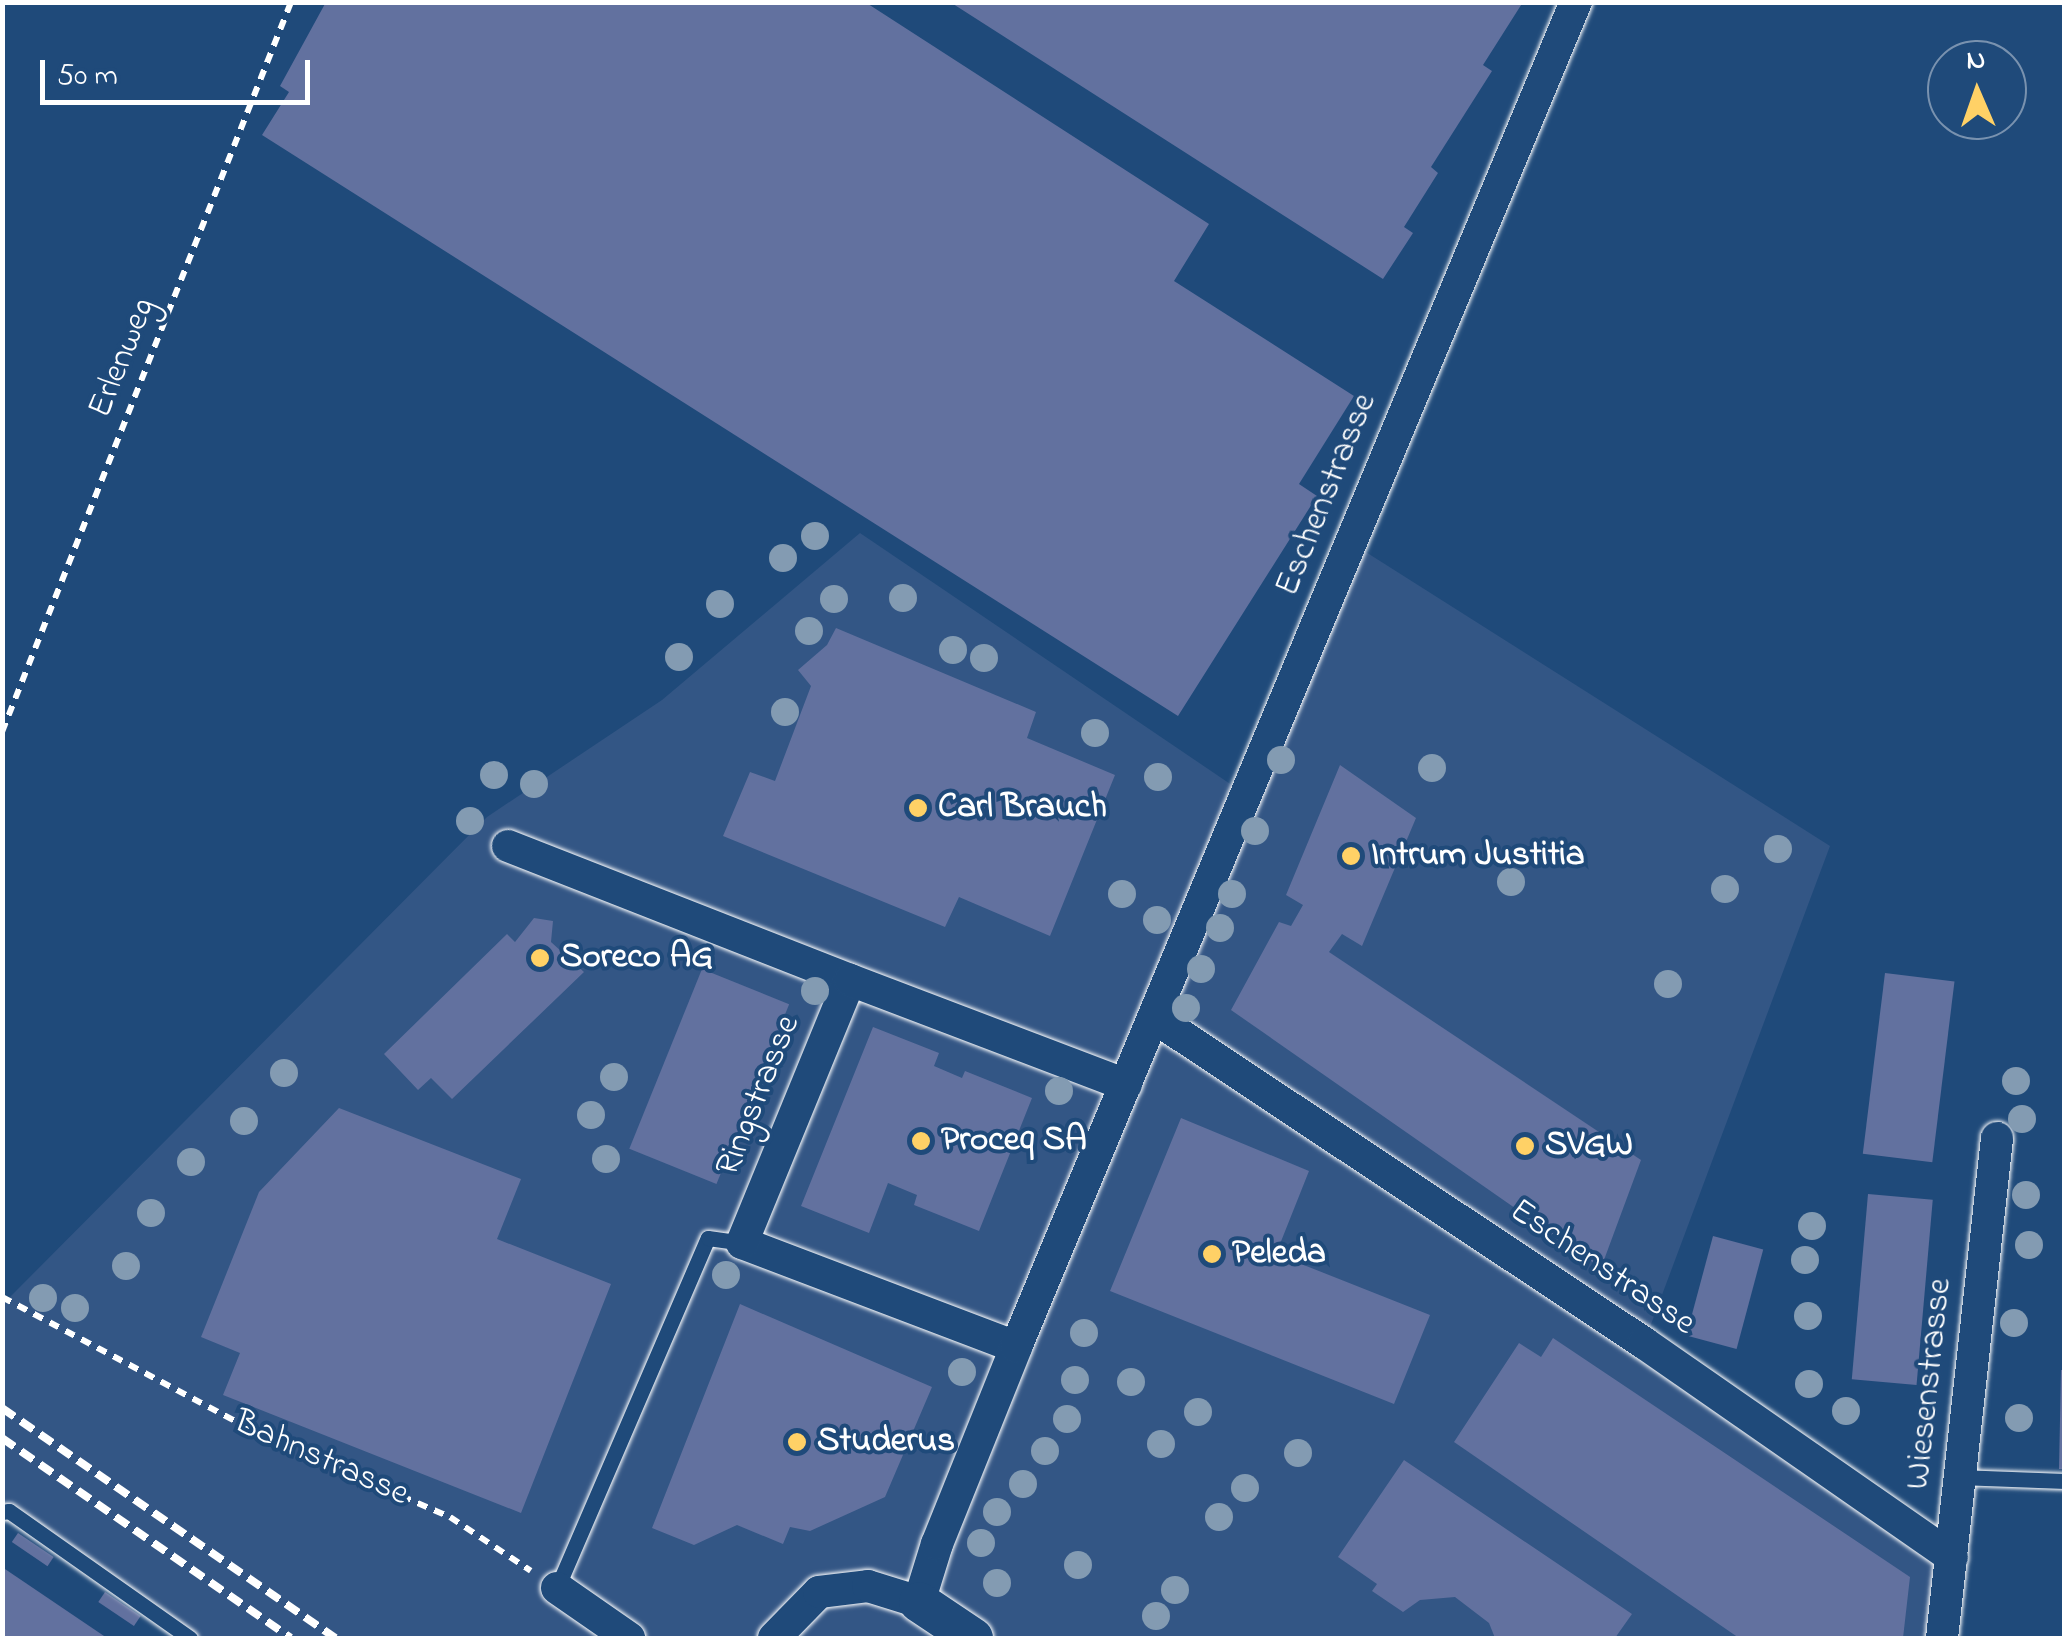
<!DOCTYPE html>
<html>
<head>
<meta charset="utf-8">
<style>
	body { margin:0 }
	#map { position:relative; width:2067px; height:1641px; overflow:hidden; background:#1f4a7a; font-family:"Indie Flower",sans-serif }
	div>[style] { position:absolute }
	.built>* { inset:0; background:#335685 }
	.building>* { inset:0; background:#62719f; transform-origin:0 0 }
	.path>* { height:6px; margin-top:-3px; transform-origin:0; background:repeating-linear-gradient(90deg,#fff 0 10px,transparent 0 18px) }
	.roads { filter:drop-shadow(0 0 2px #fff) drop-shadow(0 0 2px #fff) }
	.service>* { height:15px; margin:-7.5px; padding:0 7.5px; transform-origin:7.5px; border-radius:7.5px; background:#1f4a7a }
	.minor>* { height:32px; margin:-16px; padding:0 16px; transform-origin:16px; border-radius:16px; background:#1f4a7a }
	.tertiary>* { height:40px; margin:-20px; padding:0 20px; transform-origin:20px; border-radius:20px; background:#1f4a7a }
	.rail>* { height:8px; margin-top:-4px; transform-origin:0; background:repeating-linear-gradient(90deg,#fff 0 15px,transparent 0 23px) }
	.trees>* { width:28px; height:28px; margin:-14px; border-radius:50%; background:#839bb2 }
	.dots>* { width:28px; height:28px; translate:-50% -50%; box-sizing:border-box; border:5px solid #1f4a7a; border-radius:50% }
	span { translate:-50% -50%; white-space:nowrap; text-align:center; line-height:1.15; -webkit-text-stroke:8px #1f4a7a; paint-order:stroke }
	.street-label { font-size:35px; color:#fff }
	.poi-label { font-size:35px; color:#fff; font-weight:700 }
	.left { translate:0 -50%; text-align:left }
	.frame { position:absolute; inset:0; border:5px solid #fff; pointer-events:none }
	.north { position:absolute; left:1927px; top:40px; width:100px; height:100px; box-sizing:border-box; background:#1f4a7a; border:2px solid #7992af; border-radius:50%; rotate:358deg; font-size:28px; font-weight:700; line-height:40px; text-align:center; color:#fff }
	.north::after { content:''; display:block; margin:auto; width:35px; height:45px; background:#ffd166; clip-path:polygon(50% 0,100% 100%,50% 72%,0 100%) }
	.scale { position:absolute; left:40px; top:60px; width:270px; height:45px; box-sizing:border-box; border:5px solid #fff; border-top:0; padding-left:12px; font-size:30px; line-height:35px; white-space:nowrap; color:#fff; -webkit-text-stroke:8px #1f4a7a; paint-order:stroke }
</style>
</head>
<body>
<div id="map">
	<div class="built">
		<i style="clip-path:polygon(860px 533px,1248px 796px,1350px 542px,1830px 846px,1644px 1343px,1952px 1557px,1942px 1638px,190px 1638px,3px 1507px,3px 1297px,8px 1299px,487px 817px,662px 700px)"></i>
	</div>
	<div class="building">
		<i style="clip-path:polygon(326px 2px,865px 2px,1209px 224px,1174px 281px,1354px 396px,1299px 484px,1317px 496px,1178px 716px,262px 135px,289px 92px,280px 86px)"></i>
		<i style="clip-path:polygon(950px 2px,1523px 2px,1483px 65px,1492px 71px,1431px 167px,1438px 173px,1404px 227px,1413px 233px,1383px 279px)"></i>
		<i style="clip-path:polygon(836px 628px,1036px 712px,1027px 738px,1115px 775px,1050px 936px,959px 897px,945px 927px,723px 836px,750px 772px,775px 781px,811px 686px,798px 670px,827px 645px)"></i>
		<i style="clip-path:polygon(1340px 765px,1416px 818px,1362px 946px,1342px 934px,1329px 952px,1641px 1160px,1601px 1268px,1231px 1010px,1279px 922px,1291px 926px,1303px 905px,1286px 895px)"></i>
		<i style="clip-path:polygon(534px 918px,553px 921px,551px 942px,584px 972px,452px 1099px,431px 1078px,418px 1090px,384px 1054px,507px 934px,515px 942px)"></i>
		<i style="left:702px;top:969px;width:94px;height:194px;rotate:22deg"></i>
		<i style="left:1885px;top:973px;width:70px;height:182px;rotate:7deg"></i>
		<i style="clip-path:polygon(873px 1027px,939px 1053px,934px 1066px,962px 1078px,965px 1071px,1032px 1098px,979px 1231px,914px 1205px,917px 1195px,888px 1183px,869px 1233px,801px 1206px)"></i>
		<i style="clip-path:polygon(339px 1108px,521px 1179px,497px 1239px,611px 1284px,521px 1513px,223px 1395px,240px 1353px,201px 1337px,259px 1192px)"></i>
		<i style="clip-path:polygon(1181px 1118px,1309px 1171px,1276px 1254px,1430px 1315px,1394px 1404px,1110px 1291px)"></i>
		<i style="left:1868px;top:1194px;width:65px;height:186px;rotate:5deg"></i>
		<i style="left:1713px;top:1236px;width:52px;height:103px;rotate:15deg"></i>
		<i style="clip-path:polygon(740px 1304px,932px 1387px,885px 1497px,810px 1531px,790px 1527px,783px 1544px,737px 1525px,694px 1545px,652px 1528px)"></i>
		<i style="clip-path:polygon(1553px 1338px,1910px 1577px,1903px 1638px,1739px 1638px,1454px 1442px,1519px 1343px,1541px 1357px)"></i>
		<i style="clip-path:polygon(2061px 1370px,2064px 1370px,2064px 1469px,2059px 1469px)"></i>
		<i style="clip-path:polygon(1404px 1460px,1632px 1614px,1615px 1638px,1495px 1638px,1489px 1623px,1455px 1597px,1420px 1600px,1403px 1612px,1372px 1591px,1377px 1584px,1338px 1557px)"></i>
		<i style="left:18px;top:1533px;width:43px;height:11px;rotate:34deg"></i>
		<i style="clip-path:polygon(2px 1567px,107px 1638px,2px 1638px)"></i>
		<i style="left:105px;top:1592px;width:43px;height:12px;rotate:34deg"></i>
	</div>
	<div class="path">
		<i style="left:2px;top:732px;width:785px;rotate:-68.4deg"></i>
		<i style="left:2px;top:1297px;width:302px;rotate:28deg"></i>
		<i style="left:269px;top:1439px;width:197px;rotate:23.3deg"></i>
		<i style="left:450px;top:1517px;width:97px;rotate:33.7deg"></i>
	</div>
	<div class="roads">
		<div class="service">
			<i style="left:1959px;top:1477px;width:105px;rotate:2.2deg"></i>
			<i style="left:2px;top:1512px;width:7px;rotate:-8deg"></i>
			<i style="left:9px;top:1511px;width:221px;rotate:35.1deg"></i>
			<i style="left:557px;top:1588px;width:381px;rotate:-66.7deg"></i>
			<i style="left:708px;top:1238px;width:34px;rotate:8deg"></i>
		</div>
		<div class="minor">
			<i style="left:508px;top:846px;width:367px;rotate:21.4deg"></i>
			<i style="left:1155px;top:1018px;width:587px;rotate:33.61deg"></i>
			<i style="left:1644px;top:1343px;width:375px;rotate:34.8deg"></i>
			<i style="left:1016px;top:1347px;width:293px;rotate:-159.2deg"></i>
			<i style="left:742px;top:1243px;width:284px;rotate:-67.7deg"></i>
			<i style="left:850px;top:980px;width:295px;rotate:20.8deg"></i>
			<i style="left:557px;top:1588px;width:88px;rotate:34.8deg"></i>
			<i style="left:774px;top:1638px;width:64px;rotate:-45.6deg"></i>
			<i style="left:819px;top:1592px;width:49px;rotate:-7deg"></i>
			<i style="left:868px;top:1586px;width:53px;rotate:17.4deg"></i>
			<i style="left:919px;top:1602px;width:61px;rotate:-72.8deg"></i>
			<i style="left:937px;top:1544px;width:212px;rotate:-68.1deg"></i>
			<i style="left:1016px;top:1347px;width:1457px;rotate:-67.4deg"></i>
			<i style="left:1942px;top:1638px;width:503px;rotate:-83.72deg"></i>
		</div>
		<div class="tertiary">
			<i style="left:919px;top:1602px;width:65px;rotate:33.7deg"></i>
		</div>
	</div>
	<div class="rail">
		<i style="left:2px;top:1408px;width:405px;rotate:34.6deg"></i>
		<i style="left:2px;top:1438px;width:351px;rotate:34.7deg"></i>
	</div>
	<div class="trees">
		<i style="left:815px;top:536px"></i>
		<i style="left:783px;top:558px"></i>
		<i style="left:903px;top:598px"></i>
		<i style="left:834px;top:599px"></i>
		<i style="left:720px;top:604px"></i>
		<i style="left:809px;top:631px"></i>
		<i style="left:953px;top:650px"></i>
		<i style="left:679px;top:657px"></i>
		<i style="left:984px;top:658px"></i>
		<i style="left:785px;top:712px"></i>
		<i style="left:1095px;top:733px"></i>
		<i style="left:1281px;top:760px"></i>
		<i style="left:1432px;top:768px"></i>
		<i style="left:494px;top:775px"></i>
		<i style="left:1158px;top:777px"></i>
		<i style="left:534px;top:784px"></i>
		<i style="left:470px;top:821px"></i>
		<i style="left:1255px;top:831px"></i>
		<i style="left:1778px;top:849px"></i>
		<i style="left:1511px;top:882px"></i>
		<i style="left:1725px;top:889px"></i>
		<i style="left:1122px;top:894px"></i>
		<i style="left:1232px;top:894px"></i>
		<i style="left:1157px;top:920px"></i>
		<i style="left:1220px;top:928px"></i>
		<i style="left:1201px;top:969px"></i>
		<i style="left:1668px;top:984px"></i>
		<i style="left:815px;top:991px"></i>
		<i style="left:1186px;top:1008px"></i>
		<i style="left:284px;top:1073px"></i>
		<i style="left:614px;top:1077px"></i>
		<i style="left:2016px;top:1081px"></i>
		<i style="left:1059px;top:1091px"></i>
		<i style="left:591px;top:1115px"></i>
		<i style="left:2022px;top:1119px"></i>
		<i style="left:244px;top:1121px"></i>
		<i style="left:606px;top:1159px"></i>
		<i style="left:191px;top:1162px"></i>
		<i style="left:2026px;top:1195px"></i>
		<i style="left:151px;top:1213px"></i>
		<i style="left:1812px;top:1226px"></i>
		<i style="left:2029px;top:1245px"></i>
		<i style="left:1805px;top:1260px"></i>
		<i style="left:126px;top:1266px"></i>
		<i style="left:726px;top:1275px"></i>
		<i style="left:43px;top:1298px"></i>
		<i style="left:75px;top:1308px"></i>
		<i style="left:1808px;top:1316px"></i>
		<i style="left:2014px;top:1323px"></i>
		<i style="left:1084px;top:1333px"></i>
		<i style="left:962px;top:1372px"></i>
		<i style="left:1075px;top:1380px"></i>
		<i style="left:1131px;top:1382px"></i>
		<i style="left:1809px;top:1384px"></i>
		<i style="left:1846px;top:1411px"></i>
		<i style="left:1198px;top:1412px"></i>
		<i style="left:2019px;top:1418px"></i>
		<i style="left:1067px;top:1419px"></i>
		<i style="left:1161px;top:1444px"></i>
		<i style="left:1045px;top:1451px"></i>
		<i style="left:1298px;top:1453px"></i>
		<i style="left:1023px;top:1484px"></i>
		<i style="left:1245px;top:1488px"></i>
		<i style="left:997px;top:1512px"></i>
		<i style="left:1219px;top:1517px"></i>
		<i style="left:981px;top:1543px"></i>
		<i style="left:1078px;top:1565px"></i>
		<i style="left:997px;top:1583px"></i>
		<i style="left:1175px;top:1590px"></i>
		<i style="left:1156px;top:1616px"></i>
	</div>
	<div class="dots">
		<i style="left:918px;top:808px;background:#ffd166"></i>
		<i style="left:1351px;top:856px;background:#ffd166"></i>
		<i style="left:540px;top:958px;background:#ffd166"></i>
		<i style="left:921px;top:1141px;background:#ffd166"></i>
		<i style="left:1525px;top:1146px;background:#ffd166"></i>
		<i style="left:1212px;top:1254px;background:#ffd166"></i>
		<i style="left:797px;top:1442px;background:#ffd166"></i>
	</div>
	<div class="street-label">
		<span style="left:123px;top:358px;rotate:-68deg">Erlenweg</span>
		<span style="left:1327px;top:495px;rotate:-68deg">Eschenstrasse</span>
		<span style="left:759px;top:1096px;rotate:-68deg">Ringstrasse</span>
		<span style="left:1602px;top:1268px;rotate:34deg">Eschenstrasse</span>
		<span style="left:1930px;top:1384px;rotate:-84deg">Wiesenstrasse</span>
		<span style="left:321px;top:1459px;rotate:24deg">Bahnstrasse</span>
	</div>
	<div class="poi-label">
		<span class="left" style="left:938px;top:808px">Carl Brauch</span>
		<span class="left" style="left:1371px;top:856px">Intrum Justitia</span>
		<span class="left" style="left:560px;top:958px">Soreco AG</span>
		<span class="left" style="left:941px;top:1141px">Proceq SA</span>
		<span class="left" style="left:1545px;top:1146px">SVGW</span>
		<span class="left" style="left:1232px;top:1254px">Peleda</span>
		<span class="left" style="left:817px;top:1442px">Studerus</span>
	</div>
	<div class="frame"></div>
	<div class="north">N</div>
	<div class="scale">50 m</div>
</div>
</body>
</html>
